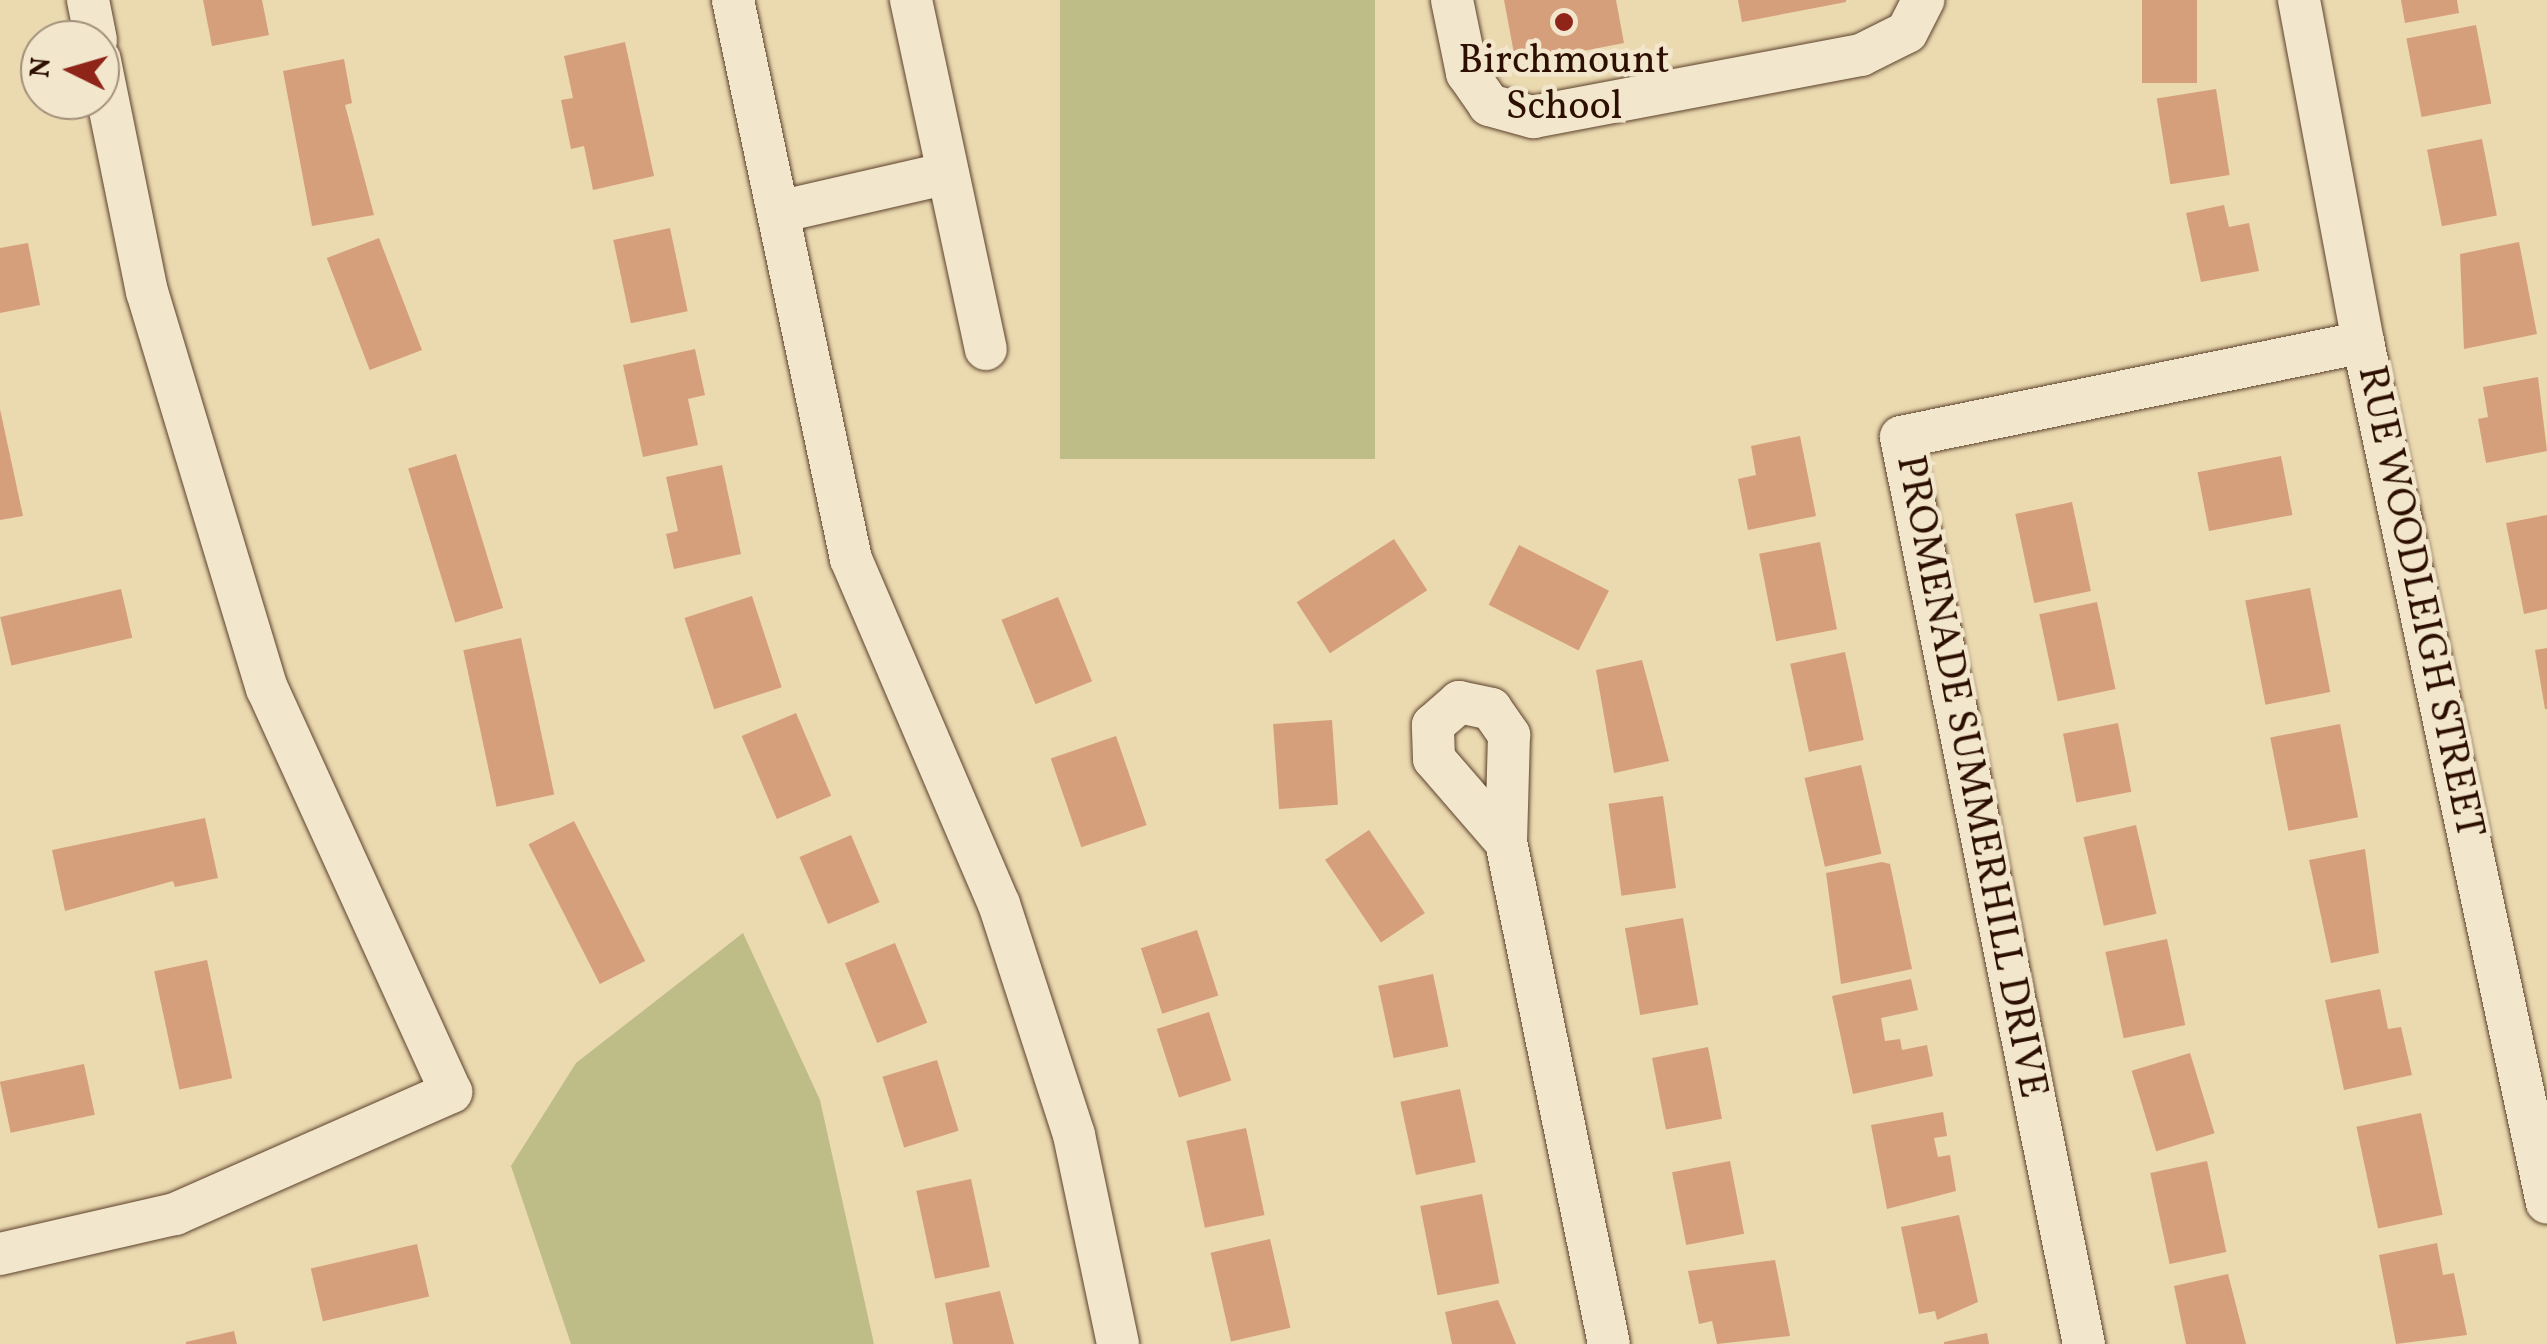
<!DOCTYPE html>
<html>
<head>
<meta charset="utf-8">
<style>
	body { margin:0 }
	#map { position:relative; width:2547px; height:1344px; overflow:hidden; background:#ebd9b0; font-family:Vollkorn,serif }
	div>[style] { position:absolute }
	.green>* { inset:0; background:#bebd87; transform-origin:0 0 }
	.building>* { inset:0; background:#d69f7b; transform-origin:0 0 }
	.roads { filter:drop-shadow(0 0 2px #5c422c) drop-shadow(0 0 2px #5c422c) }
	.minor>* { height:42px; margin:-21px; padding:0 21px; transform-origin:21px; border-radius:21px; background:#f2e6cc }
	.dots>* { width:28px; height:28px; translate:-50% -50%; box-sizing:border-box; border:5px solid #f2e6cc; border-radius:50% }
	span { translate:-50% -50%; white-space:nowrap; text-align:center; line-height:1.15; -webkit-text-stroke:9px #f2e6cc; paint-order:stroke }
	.poi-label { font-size:40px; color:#2c0f00 }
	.street-label { font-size:40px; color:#2c0f00 }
	.north { position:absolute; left:20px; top:20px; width:100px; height:100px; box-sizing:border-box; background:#f2e6cc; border:2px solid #a3907a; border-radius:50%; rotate:275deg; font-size:28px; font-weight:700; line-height:40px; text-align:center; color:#2c0f00 }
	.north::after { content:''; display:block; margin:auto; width:35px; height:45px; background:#8f2418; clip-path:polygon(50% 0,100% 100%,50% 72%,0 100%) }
</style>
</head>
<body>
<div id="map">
	<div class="green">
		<i style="left:1060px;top:0;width:315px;height:459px"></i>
		<i style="clip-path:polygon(743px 933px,820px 1100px,874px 1344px,571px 1344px,511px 1166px,576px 1063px)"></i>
	</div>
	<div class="building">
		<i style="clip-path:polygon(203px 0,262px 0,269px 35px,212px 46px)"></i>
		<i style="clip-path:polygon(1504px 0,1616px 0,1624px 43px,1516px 64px)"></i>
		<i style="clip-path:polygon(1738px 0,1846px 0,1846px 2px,1742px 22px)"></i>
		<i style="left:2142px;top:0;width:55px;height:83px"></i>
		<i style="clip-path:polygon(2401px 0,2457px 0,2459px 13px,2405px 23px)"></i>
		<i style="left:2476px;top:25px;width:80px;height:71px;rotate:79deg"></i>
		<i style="clip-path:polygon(625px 42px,654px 176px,593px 190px,584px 146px,571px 149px,561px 100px,573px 98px,564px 56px)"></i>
		<i style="clip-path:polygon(344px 59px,352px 103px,345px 105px,374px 215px,312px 226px,283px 71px)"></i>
		<i style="left:2216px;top:89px;width:87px;height:60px;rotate:81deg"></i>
		<i style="left:2482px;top:139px;width:78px;height:56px;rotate:79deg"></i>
		<i style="clip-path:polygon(2224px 205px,2229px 227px,2249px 223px,2259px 271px,2201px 282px,2186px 213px)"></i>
		<i style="left:670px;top:228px;width:85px;height:58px;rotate:78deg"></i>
		<i style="left:379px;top:238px;width:120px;height:56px;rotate:69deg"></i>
		<i style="clip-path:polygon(2519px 242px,2537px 334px,2464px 349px,2460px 254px)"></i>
		<i style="clip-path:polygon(28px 243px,40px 305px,0 313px,0 248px)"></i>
		<i style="clip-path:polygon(695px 349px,705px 395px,688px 399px,698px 445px,643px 457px,623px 365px)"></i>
		<i style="clip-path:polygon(2538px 377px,2547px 451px,2486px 463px,2478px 419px,2488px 417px,2483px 387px)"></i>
		<i style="clip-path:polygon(0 409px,23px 516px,0 520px)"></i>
		<i style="clip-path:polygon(1800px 436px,1816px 516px,1748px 530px,1738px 479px,1756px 475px,1751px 446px)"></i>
		<i style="left:456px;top:454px;width:161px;height:50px;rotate:73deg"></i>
		<i style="left:2281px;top:456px;width:60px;height:85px;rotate:79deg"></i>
		<i style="clip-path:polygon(722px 465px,741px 554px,674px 569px,666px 534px,678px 531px,666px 477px)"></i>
		<i style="left:2072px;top:502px;width:91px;height:58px;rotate:78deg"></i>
		<i style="clip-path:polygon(2547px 515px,2547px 609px,2524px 614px,2506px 523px)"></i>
		<i style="left:1394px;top:539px;width:61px;height:116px;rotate:57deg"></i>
		<i style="left:1820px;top:542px;width:89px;height:62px;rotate:79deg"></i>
		<i style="left:1519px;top:545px;width:101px;height:67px;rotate:27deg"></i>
		<i style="left:2310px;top:588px;width:106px;height:66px;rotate:79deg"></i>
		<i style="left:121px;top:589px;width:50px;height:124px;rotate:77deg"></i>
		<i style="left:752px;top:596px;width:96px;height:71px;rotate:72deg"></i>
		<i style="left:1058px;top:597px;width:91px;height:61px;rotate:68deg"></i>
		<i style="left:2097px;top:602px;width:89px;height:59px;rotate:78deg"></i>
		<i style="left:521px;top:638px;width:160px;height:59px;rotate:78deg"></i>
		<i style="clip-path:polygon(2547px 648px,2547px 709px,2545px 709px,2535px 650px)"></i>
		<i style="left:1845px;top:652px;width:90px;height:56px;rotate:78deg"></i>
		<i style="clip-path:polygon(1642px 660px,1669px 761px,1614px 773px,1596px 670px)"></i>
		<i style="left:796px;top:713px;width:90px;height:59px;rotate:67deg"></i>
		<i style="left:1332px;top:720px;width:85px;height:59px;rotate:86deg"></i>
		<i style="left:2118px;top:723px;width:70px;height:56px;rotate:79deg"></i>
		<i style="left:2340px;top:724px;width:95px;height:71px;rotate:79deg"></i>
		<i style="left:1116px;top:736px;width:94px;height:69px;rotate:71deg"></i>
		<i style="left:1861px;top:765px;width:91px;height:58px;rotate:77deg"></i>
		<i style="left:1663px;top:796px;width:93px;height:55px;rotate:82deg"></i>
		<i style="clip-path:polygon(205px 818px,218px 878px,175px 887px,173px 881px,65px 911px,52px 850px)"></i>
		<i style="left:574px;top:821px;width:157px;height:51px;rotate:63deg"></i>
		<i style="left:2136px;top:825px;width:91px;height:54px;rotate:77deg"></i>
		<i style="left:1369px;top:830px;width:100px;height:53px;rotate:56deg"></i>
		<i style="left:851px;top:835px;width:73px;height:56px;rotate:67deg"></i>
		<i style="clip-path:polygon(2365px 849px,2379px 953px,2331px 963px,2309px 860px)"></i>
		<i style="clip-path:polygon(1882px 862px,1890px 864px,1912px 969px,1841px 984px,1826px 873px)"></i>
		<i style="left:1683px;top:918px;width:88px;height:59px;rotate:80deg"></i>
		<i style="left:1197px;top:930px;width:69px;height:59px;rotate:72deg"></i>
		<i style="left:2167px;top:939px;width:88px;height:63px;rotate:78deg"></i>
		<i style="left:895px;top:943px;width:86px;height:54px;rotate:68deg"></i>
		<i style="left:207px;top:960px;width:121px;height:54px;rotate:78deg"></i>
		<i style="left:1433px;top:974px;width:74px;height:56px;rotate:78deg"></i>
		<i style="clip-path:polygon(1911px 979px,1918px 1010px,1881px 1018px,1885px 1041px,1900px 1039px,1902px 1050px,1927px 1045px,1933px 1076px,1853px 1094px,1832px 996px)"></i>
		<i style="clip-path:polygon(2380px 989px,2388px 1029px,2401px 1027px,2412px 1075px,2344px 1090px,2325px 1000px)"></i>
		<i style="left:1209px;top:1012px;width:72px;height:55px;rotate:72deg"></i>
		<i style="left:1708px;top:1047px;width:73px;height:57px;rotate:79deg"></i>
		<i style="left:2190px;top:1053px;width:84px;height:61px;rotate:73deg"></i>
		<i style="left:937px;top:1060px;width:74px;height:57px;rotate:73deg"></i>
		<i style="left:84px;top:1064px;width:52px;height:86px;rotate:78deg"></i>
		<i style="left:1460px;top:1089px;width:75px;height:61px;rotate:78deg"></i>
		<i style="clip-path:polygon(1943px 1112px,1947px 1136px,1934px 1138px,1938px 1157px,1950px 1155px,1956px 1191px,1887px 1209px,1871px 1125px)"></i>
		<i style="left:2421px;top:1113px;width:104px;height:66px;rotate:78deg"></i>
		<i style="left:1246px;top:1128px;width:89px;height:61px;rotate:78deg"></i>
		<i style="left:1730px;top:1161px;width:74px;height:59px;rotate:79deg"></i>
		<i style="left:2207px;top:1161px;width:93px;height:58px;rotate:78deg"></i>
		<i style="left:971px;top:1179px;width:90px;height:56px;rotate:78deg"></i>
		<i style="left:1482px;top:1194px;width:91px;height:63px;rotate:79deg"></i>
		<i style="clip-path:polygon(1959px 1215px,1978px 1302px,1937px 1320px,1935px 1311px,1919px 1314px,1901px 1227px)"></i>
		<i style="left:1270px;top:1239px;width:91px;height:61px;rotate:77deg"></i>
		<i style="clip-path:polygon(2437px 1243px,2443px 1275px,2454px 1273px,2467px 1335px,2396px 1344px,2379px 1255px)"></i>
		<i style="left:417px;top:1244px;width:54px;height:109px;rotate:77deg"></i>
		<i style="clip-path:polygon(1775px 1260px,1790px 1336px,1717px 1344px,1712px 1321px,1699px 1324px,1688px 1271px)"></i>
		<i style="clip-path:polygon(2228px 1274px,2246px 1344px,2186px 1344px,2174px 1286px)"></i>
		<i style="clip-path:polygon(1000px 1291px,1014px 1344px,953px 1344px,945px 1303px)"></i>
		<i style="clip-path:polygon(1498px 1300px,1516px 1344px,1452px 1344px,1445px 1312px)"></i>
		<i style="clip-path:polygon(234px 1331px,237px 1344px,186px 1344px,186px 1342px)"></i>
		<i style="clip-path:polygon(1987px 1333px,1989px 1344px,1944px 1344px,1944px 1342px)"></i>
	</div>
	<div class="roads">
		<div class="minor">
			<i style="left:88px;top:0;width:41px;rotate:78.7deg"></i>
			<i style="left:733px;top:0;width:571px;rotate:78.08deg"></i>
			<i style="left:851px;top:559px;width:375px;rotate:66.8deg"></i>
			<i style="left:999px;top:904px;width:243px;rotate:72deg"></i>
			<i style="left:1074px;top:1135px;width:214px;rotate:78.1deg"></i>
			<i style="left:911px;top:0;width:357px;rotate:77.9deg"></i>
			<i style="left:1452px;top:0;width:75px;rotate:78.4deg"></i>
			<i style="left:1467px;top:73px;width:39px;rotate:55deg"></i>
			<i style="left:1489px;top:105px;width:46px;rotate:15.3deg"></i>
			<i style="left:1533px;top:117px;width:334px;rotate:-10.7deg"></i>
			<i style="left:1861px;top:55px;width:51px;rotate:-26.6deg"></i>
			<i style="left:1907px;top:32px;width:36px;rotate:-63deg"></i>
			<i style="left:2299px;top:0;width:348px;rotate:79.4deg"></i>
			<i style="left:2363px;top:342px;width:880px;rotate:77.94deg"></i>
			<i style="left:778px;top:212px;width:174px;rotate:-12.9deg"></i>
			<i style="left:1506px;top:842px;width:110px;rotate:-130.9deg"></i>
			<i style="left:1434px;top:759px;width:34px;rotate:-92deg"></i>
			<i style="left:1433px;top:725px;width:35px;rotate:-41deg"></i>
			<i style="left:1459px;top:702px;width:33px;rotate:12deg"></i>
			<i style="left:1491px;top:709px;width:32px;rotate:55deg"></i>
			<i style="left:1509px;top:735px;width:107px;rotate:91.6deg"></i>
			<i style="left:1506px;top:842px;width:512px;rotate:78.41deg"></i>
			<i style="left:0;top:1254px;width:180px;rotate:-12.9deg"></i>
			<i style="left:175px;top:1214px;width:302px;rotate:-23.8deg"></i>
			<i style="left:451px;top:1092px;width:443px;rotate:-114.5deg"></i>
			<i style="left:267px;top:689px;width:415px;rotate:-106.8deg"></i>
			<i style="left:147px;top:292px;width:237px;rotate:-101.5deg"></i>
			<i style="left:2084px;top:1344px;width:925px;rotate:-101.41deg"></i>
			<i style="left:1901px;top:437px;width:472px;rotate:-11.6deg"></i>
		</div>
	</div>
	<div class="dots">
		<i style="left:1564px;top:22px;background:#8f2418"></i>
	</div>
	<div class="poi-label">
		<span style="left:1564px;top:85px">Birchmount<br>School</span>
	</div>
	<div class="street-label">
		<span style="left:2419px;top:602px;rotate:78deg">RUE WOODLEIGH STREET</span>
		<span style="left:1970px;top:777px;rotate:79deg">PROMENADE SUMMERHILL DRIVE</span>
	</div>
	<div class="north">N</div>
</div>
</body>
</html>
